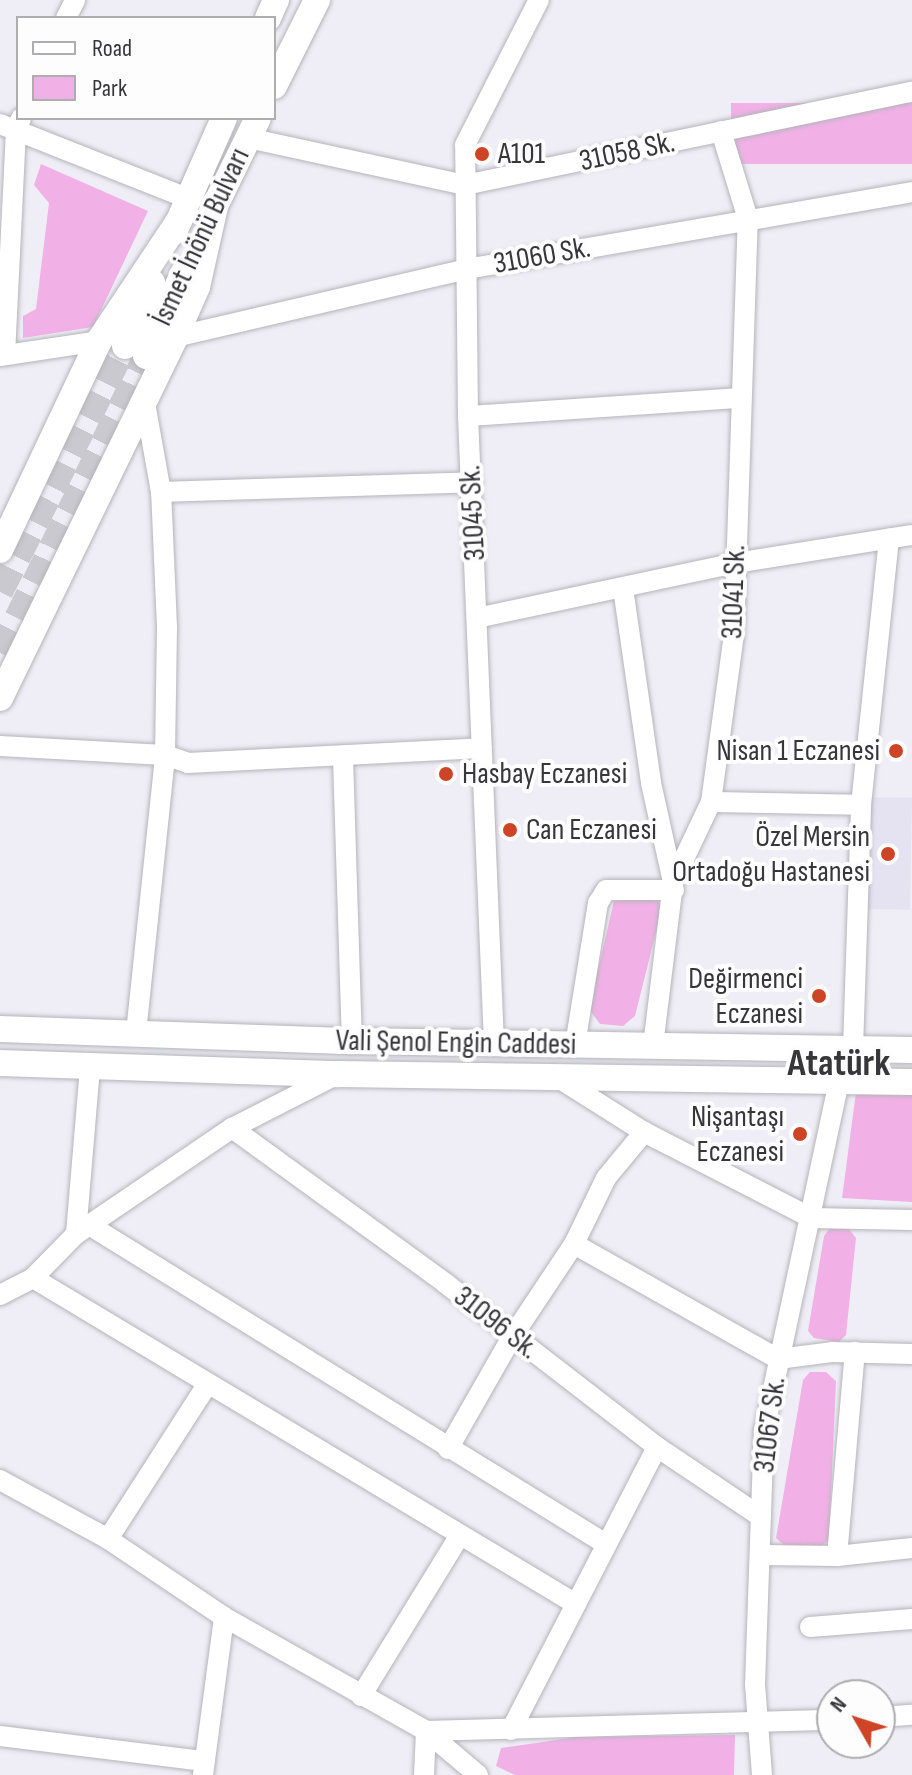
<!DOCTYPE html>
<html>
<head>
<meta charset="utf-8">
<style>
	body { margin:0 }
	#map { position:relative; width:912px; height:1775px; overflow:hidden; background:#efeef6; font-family:"Sofia Sans Condensed",sans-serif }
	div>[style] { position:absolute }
	.built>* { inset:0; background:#e5e3f2; transform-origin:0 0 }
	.green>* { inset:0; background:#f1b1e6; transform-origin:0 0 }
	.major-tunnel>* { height:26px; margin-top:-13px; transform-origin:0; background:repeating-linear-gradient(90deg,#cac9d0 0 26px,transparent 0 39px) }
	.roads { filter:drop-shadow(0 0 2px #b4b4ba) drop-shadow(0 0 2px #b4b4ba) }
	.minor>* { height:20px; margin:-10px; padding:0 10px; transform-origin:10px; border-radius:10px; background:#fff }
	.major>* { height:26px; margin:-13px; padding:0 13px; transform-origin:13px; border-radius:13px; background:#fff }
	.dots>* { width:22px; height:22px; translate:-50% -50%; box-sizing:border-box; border:4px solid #fdfdfe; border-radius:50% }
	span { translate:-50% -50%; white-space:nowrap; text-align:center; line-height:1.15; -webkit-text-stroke:8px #fdfdfe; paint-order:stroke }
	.street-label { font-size:30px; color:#373639 }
	.poi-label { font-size:30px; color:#373639 }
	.left { translate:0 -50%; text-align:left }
	.right { translate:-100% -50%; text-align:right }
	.district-label { font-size:38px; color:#373639; font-weight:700 }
	.legend { position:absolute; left:16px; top:16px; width:260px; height:104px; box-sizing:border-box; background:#fdfdfe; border:2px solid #aeadaf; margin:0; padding:10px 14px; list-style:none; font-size:24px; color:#373639 }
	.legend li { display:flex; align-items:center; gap:16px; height:40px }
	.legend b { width:40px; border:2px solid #aeadaf }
	.north { position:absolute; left:816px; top:1679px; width:80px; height:80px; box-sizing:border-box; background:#fdfdfe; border:2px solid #aeadaf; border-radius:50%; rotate:309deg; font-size:22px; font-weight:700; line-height:32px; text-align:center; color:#373639 }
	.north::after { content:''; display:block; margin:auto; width:28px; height:36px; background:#ce4426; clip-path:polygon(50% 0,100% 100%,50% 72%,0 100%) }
</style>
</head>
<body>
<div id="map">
	<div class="built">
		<i style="left:867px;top:797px;width:45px;height:112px;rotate:1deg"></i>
	</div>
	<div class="green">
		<i style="left:912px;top:103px;width:61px;height:181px;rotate:90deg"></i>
		<i style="clip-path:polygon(41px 164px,148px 211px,93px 327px,23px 338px,23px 316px,36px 309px,49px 203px,34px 185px)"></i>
		<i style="clip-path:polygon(640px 899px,658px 901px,662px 908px,635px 1016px,623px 1026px,600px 1024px,589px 1009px,614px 901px)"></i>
		<i style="clip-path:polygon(856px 1092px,912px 1093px,912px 1202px,842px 1198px)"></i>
		<i style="clip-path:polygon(830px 1228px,849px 1229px,856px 1238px,846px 1335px,839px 1342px,814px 1338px,808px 1331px,824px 1236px)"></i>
		<i style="clip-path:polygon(810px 1372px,826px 1372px,836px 1381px,829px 1539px,822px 1546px,786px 1547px,776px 1538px,803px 1380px)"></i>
		<i style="clip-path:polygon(735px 1735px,734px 1775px,515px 1775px,496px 1766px,501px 1748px,577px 1737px)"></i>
	</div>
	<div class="major-tunnel">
		<i style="left:0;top:592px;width:276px;rotate:-63.1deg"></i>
		<i style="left:0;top:653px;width:331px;rotate:-63.8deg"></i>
	</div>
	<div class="roads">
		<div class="minor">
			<i style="left:66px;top:18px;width:20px;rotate:-63deg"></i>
			<i style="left:0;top:124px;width:203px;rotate:21.6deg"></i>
			<i style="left:248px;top:138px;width:222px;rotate:12.2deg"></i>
			<i style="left:465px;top:185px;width:457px;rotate:-11.8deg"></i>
			<i style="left:175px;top:337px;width:300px;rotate:-13.1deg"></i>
			<i style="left:467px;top:269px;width:452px;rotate:-9.8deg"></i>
			<i style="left:5px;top:355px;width:225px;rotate:-87.2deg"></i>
			<i style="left:16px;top:130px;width:13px;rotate:-67deg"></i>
			<i style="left:0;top:356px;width:100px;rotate:-8.6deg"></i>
			<i style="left:468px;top:416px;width:271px;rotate:-3.8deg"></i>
			<i style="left:161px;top:492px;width:311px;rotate:-1.8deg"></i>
			<i style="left:623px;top:588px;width:197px;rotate:81.8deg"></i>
			<i style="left:651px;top:783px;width:101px;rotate:77.5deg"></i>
			<i style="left:477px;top:618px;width:264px;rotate:-12deg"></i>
			<i style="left:735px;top:563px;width:179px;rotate:-9deg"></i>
			<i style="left:0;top:746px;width:165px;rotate:3.1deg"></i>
			<i style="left:165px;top:755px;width:24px;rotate:19deg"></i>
			<i style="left:188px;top:763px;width:294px;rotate:-2.9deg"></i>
			<i style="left:343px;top:758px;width:283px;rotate:88.2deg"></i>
			<i style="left:711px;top:802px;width:150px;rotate:1.1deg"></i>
			<i style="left:136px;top:1033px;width:280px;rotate:-84deg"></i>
			<i style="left:165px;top:755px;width:128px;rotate:-89.1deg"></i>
			<i style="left:167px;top:627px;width:135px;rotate:-92.5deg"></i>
			<i style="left:161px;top:492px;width:90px;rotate:-100.2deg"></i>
			<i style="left:494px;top:1044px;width:629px;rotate:-92.37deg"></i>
			<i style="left:468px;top:416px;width:271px;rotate:-90.6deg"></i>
			<i style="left:465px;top:145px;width:163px;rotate:-63deg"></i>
			<i style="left:575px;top:1045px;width:144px;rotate:-80.8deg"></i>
			<i style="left:598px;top:903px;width:15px;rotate:-58deg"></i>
			<i style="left:606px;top:890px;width:68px"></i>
			<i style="left:653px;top:1046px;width:165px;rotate:-83deg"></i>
			<i style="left:673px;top:882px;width:89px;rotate:-64.6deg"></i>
			<i style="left:711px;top:802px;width:169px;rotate:-82.2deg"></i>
			<i style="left:734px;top:635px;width:416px;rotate:-88.1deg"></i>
			<i style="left:748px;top:219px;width:92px;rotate:-107.1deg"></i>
			<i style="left:853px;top:1049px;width:244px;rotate:-88.1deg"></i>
			<i style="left:861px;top:805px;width:268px;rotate:-84deg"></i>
			<i style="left:557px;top:1077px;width:103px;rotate:32.3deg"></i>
			<i style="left:644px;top:1132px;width:188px;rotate:27.2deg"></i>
			<i style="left:811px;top:1218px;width:101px;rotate:1.1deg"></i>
			<i style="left:232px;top:1128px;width:263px;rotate:36deg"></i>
			<i style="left:445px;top:1283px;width:268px;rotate:37.7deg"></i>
			<i style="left:657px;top:1447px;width:125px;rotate:33.9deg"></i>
			<i style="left:89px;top:1225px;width:607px;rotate:31.68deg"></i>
			<i style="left:76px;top:1234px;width:169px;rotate:-85.2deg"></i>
			<i style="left:574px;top:1244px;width:234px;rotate:29.4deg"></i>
			<i style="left:778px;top:1359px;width:54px;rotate:-7.4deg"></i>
			<i style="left:832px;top:1352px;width:80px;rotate:1.4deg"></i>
			<i style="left:33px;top:1278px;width:633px;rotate:30.98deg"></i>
			<i style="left:0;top:1295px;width:37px;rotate:-27deg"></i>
			<i style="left:33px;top:1278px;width:62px;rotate:-45.7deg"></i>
			<i style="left:76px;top:1234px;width:189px;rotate:-34.2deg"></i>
			<i style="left:232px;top:1128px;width:119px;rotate:-27deg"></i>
			<i style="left:448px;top:1449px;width:129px;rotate:-60.3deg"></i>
			<i style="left:512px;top:1337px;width:112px;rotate:-56.3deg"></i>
			<i style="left:574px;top:1244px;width:73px;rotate:-64.1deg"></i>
			<i style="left:606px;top:1178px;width:60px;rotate:-50.4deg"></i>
			<i style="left:0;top:1480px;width:123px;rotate:28.6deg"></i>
			<i style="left:108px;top:1539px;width:140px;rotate:33.9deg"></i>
			<i style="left:224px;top:1617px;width:232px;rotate:29.4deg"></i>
			<i style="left:426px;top:1731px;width:68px;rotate:40.2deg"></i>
			<i style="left:108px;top:1539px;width:183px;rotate:-57.3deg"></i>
			<i style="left:760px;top:1555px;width:77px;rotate:0.7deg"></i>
			<i style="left:837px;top:1556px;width:75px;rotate:-6.1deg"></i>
			<i style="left:837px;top:1556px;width:205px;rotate:-85deg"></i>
			<i style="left:810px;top:1627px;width:102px;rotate:-4.5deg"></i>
			<i style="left:361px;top:1696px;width:189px;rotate:-58.4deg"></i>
			<i style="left:880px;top:1717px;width:32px;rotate:-4deg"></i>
			<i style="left:511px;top:1730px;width:318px;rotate:-62.7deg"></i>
			<i style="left:426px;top:1731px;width:406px;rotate:-1.6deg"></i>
			<i style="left:0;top:1736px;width:206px;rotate:7deg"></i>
			<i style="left:203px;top:1775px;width:159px;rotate:-82.4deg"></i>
			<i style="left:424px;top:1775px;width:44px;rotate:-87.4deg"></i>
			<i style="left:762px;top:1775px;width:90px;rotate:-94.4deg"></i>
			<i style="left:755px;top:1685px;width:254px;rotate:-88deg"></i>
			<i style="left:764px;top:1431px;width:358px;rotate:-77.9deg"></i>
		</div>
		<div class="major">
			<i style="left:268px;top:18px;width:20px;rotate:-66deg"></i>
			<i style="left:274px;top:86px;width:96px;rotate:-63.4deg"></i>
			<i style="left:209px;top:218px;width:111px;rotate:-63.9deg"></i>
			<i style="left:174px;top:232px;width:124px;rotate:-66.3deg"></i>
			<i style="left:125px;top:346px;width:69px;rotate:-66.8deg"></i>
			<i style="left:146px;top:356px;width:92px;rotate:-65.7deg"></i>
			<i style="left:0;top:550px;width:231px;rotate:-64.7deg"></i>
			<i style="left:99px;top:341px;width:146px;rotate:-56.4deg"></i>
			<i style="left:0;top:698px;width:401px;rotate:-64.1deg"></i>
			<i style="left:175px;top:337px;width:55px;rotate:-66.3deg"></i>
			<i style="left:197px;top:287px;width:87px;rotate:-77.4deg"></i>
			<i style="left:0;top:1029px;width:352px;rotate:2deg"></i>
			<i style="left:352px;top:1041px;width:560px;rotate:0.92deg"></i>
			<i style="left:0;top:1063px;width:338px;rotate:1.9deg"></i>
			<i style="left:338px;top:1074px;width:574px;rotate:0.8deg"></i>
		</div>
	</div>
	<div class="dots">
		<i style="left:482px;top:154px;background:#ce4426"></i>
		<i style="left:896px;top:751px;background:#ce4426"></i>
		<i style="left:446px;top:774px;background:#ce4426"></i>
		<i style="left:510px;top:830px;background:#ce4426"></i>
		<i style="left:888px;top:854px;background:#ce4426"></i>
		<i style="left:819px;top:996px;background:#ce4426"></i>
		<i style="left:800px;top:1134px;background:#ce4426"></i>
	</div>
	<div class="street-label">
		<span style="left:627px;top:152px;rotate:-12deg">31058 Sk.</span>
		<span style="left:201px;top:237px;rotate:-65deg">İsmet İnönü Bulvarı</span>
		<span style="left:542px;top:256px;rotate:-10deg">31060 Sk.</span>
		<span style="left:473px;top:513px;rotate:-93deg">31045 Sk.</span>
		<span style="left:734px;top:592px;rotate:-88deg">31041 Sk.</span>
		<span style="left:456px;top:1043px;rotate:1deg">Vali Şenol Engin Caddesi</span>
		<span style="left:496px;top:1323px;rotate:38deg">31096 Sk.</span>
		<span style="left:770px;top:1425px;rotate:-83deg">31067 Sk.</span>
	</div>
	<div class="poi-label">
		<span class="left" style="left:498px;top:154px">A101</span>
		<span class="right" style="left:880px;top:751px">Nisan 1 Eczanesi</span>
		<span class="left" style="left:462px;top:774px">Hasbay Eczanesi</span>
		<span class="left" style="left:526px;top:830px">Can Eczanesi</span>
		<span class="right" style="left:870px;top:854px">Özel Mersin<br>Ortadoğu Hastanesi</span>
		<span class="right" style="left:803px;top:996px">Değirmenci<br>Eczanesi</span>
		<span class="right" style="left:784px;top:1134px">Nişantaşı<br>Eczanesi</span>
	</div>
	<div class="district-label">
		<span style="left:839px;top:1064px">Atatürk</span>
	</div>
	<ul class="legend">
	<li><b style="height:10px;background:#fff"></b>Road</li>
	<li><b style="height:22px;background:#f1b1e6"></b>Park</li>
	</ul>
	<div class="north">N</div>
</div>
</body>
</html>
